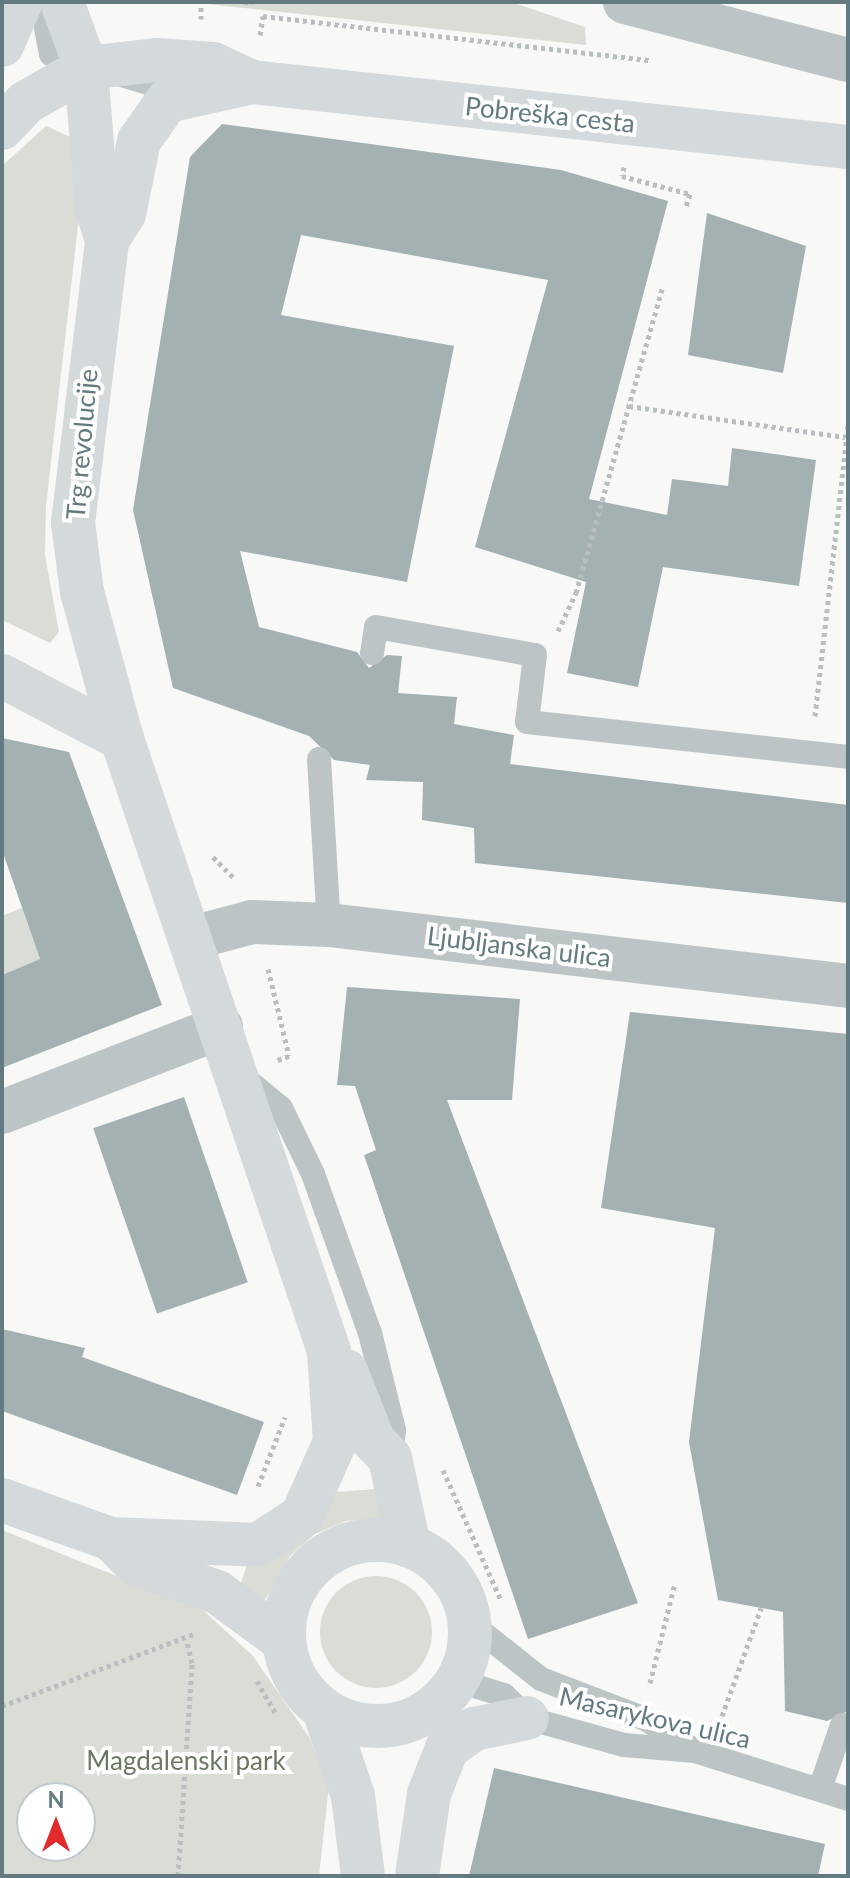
<!DOCTYPE html>
<html>
<head>
<meta charset="utf-8">
<style>
	body { margin:0 }
	#map { position:relative; width:850px; height:1878px; overflow:hidden; background:#f8f8f6; font-family:Lato,sans-serif }
	div>[style] { position:absolute }
	.green>* { inset:0; background:#daddd5 }
	.round { border-radius:50% }
	.building>* { inset:0; background:#a3b1b3; transform-origin:0 0 }
	.path>* { height:5px; margin-top:-2.5px; transform-origin:0; background:repeating-linear-gradient(90deg,#b9bec0 0 4px,transparent 0 8px) }
	.lane>* { height:24px; margin:-12px; padding:0 12px; transform-origin:12px; border-radius:12px; background:#bcc4c6 }
	.street>* { height:44px; margin:-22px; padding:0 22px; transform-origin:22px; border-radius:22px; background:#bcc4c6 }
	.secondary>* { height:44px; margin:-22px; padding:0 22px; transform-origin:22px; border-radius:22px; background:#d4d9dc }
	.secondary>.ring { margin:-22px; padding:0; box-sizing:content-box; background:none; border:44px solid #d4d9dc; border-radius:50% }
	span { translate:-50% -50%; white-space:nowrap; text-align:center; line-height:1.15; -webkit-text-stroke:8px #fff; paint-order:stroke }
	.street-label { font-size:26px; color:#637a80 }
	.park-label { font-size:26px; color:#6b7962 }
	.frame { position:absolute; inset:0; border:4px solid #637a80; pointer-events:none }
	.north { position:absolute; left:16px; top:1782px; width:80px; height:80px; box-sizing:border-box; background:#fff; border:2px solid #c1cacc; border-radius:50%; rotate:0deg; font-size:22px; font-weight:700; line-height:32px; text-align:center; color:#637a80 }
	.north::after { content:''; display:block; margin:auto; width:28px; height:36px; background:#e22c2c; clip-path:polygon(50% 0,100% 100%,50% 72%,0 100%) }
</style>
</head>
<body>
<div id="map">
	<div class="green">
		<i style="clip-path:polygon(189px 2px,511px 2px,585px 27px,586px 45px)"></i>
		<i style="clip-path:polygon(46px 126px,73px 138px,81px 199px,46px 506px,45px 555px,59px 632px,50px 643px,2px 620px,2px 166px)"></i>
		<i style="clip-path:polygon(22px 908px,40px 959px,2px 975px,2px 916px)"></i>
		<i style="clip-path:polygon(375px 1489px,384px 1518px,346px 1521px,315px 1534px,290px 1556px,265px 1600px,239px 1589px,248px 1561px,336px 1492px)"></i>
		<i style="clip-path:polygon(evenodd,2px 1530px,204px 1611px,253px 1656px,309px 1737px,329px 1786px,319px 1876px,2px 1876px,2px 1530px,32px 1798px,80px 1798px,80px 1846px,32px 1846px,32px 1798px)"></i>
		<i class="round" style="left:320px;top:1576px;width:112px;height:112px"></i>
	</div>
	<div class="building">
		<i style="clip-path:polygon(222px 124px,561px 170px,668px 201px,589px 499px,667px 515px,672px 479px,728px 486px,732px 448px,816px 460px,799px 586px,663px 567px,638px 687px,567px 673px,586px 582px,475px 547px,548px 280px,301px 235px,281px 315px,454px 346px,407px 582px,240px 551px,259px 627px,357px 652px,369px 668px,387px 655px,402px 656px,398px 693px,457px 697px,454px 724px,514px 735px,510px 764px,848px 805px,848px 903px,475px 863px,474px 828px,422px 820px,423px 782px,366px 780px,370px 765px,334px 760px,309px 736px,173px 688px,133px 510px,190px 157px)"></i>
		<i style="clip-path:polygon(707px 213px,806px 246px,783px 373px,688px 355px)"></i>
		<i style="clip-path:polygon(2px 738px,69px 752px,162px 1005px,2px 1068px,2px 975px,40px 959px,2px 850px)"></i>
		<i style="clip-path:polygon(347px 987px,520px 999px,512px 1100px,447px 1100px,638px 1603px,528px 1639px,364px 1155px,376px 1150px,355px 1086px,337px 1085px)"></i>
		<i style="clip-path:polygon(630px 1012px,848px 1034px,848px 1711px,827px 1721px,785px 1711px,783px 1612px,718px 1600px,689px 1442px,715px 1228px,601px 1208px)"></i>
		<i style="left:184px;top:1097px;width:196px;height:96px;rotate:71deg"></i>
		<i style="clip-path:polygon(2px 1329px,85px 1348px,82px 1357px,264px 1422px,237px 1495px,2px 1411px)"></i>
		<i style="clip-path:polygon(494px 1768px,825px 1844px,818px 1876px,469px 1876px)"></i>
	</div>
	<div class="path">
		<i style="left:244px;top:2px;width:9px"></i>
		<i style="left:201px;top:19px;width:17px;rotate:-90deg"></i>
		<i style="left:260px;top:35px;width:19px;rotate:-81deg"></i>
		<i style="left:263px;top:16px;width:390px;rotate:6.5deg"></i>
		<i style="left:624px;top:167px;width:9px;rotate:103deg"></i>
		<i style="left:622px;top:176px;width:70px;rotate:14.8deg"></i>
		<i style="left:690px;top:194px;width:13px;rotate:108deg"></i>
		<i style="left:629px;top:406px;width:218px;rotate:8.2deg"></i>
		<i style="left:558px;top:631px;width:42px;rotate:-64.7deg"></i>
		<i style="left:576px;top:593px;width:320px;rotate:-74.2deg"></i>
		<i style="left:815px;top:716px;width:292px;rotate:-83.5deg"></i>
		<i style="left:213px;top:857px;width:30px;rotate:45deg"></i>
		<i style="left:268px;top:969px;width:89px;rotate:76.4deg"></i>
		<i style="left:289px;top:1056px;width:12px;rotate:160deg"></i>
		<i style="left:443px;top:1470px;width:142px;rotate:66deg"></i>
		<i style="left:258px;top:1486px;width:74px;rotate:-68.6deg"></i>
		<i style="left:257px;top:1681px;width:38px;rotate:60deg"></i>
		<i style="left:650px;top:1683px;width:103px;rotate:-76deg"></i>
		<i style="left:2px;top:1706px;width:205px;rotate:-20.6deg"></i>
		<i style="left:722px;top:1716px;width:115px;rotate:-70.1deg"></i>
		<i style="left:2px;top:1875px;width:1px;rotate:45deg"></i>
		<i style="left:178px;top:1876px;width:213px;rotate:-86.2deg"></i>
		<i style="left:192px;top:1663px;width:23px;rotate:-103deg"></i>
	</div>
	<div class="lane">
		<i style="left:41px;top:2px;width:53px;rotate:79.1deg"></i>
		<i style="left:51px;top:54px;width:140px;rotate:16.6deg"></i>
		<i style="left:372px;top:653px;width:26px;rotate:-81deg"></i>
		<i style="left:376px;top:627px;width:161px;rotate:10deg"></i>
		<i style="left:535px;top:655px;width:67px;rotate:96.8deg"></i>
		<i style="left:527px;top:722px;width:323px;rotate:6.2deg"></i>
		<i style="left:319px;top:759px;width:166px;rotate:86.6deg"></i>
		<i style="left:242px;top:1076px;width:50px;rotate:39.4deg"></i>
		<i style="left:281px;top:1108px;width:73px;rotate:64.1deg"></i>
		<i style="left:313px;top:1174px;width:169px;rotate:70.3deg"></i>
		<i style="left:370px;top:1333px;width:100px;rotate:76.1deg"></i>
		<i style="left:394px;top:1430px;width:28px;rotate:98deg"></i>
		<i style="left:469px;top:1622px;width:92px;rotate:38.4deg"></i>
		<i style="left:541px;top:1679px;width:111px;rotate:21deg"></i>
		<i style="left:645px;top:1719px;width:52px;rotate:32.5deg"></i>
		<i style="left:458px;top:1681px;width:48px;rotate:16.9deg"></i>
		<i style="left:504px;top:1695px;width:33px;rotate:45deg"></i>
		<i style="left:527px;top:1718px;width:101px;rotate:15.6deg"></i>
		<i style="left:624px;top:1745px;width:71px;rotate:4.8deg"></i>
		<i style="left:695px;top:1751px;width:160px;rotate:17.4deg"></i>
		<i style="left:820px;top:1789px;width:68px;rotate:-71deg"></i>
	</div>
	<div class="street">
		<i style="left:625px;top:2px;width:230px;rotate:14.6deg"></i>
		<i style="left:192px;top:938px;width:62px;rotate:-14.9deg"></i>
		<i style="left:252px;top:922px;width:77px;rotate:2.2deg"></i>
		<i style="left:329px;top:925px;width:523px;rotate:6.7deg"></i>
		<i style="left:2px;top:1112px;width:235px;rotate:-21.2deg"></i>
	</div>
	<div class="secondary">
		<i style="left:62px;top:2px;width:70px;rotate:70deg"></i>
		<i style="left:86px;top:68px;width:141px;rotate:85.5deg"></i>
		<i style="left:97px;top:209px;width:33px;rotate:72deg"></i>
		<i style="left:2px;top:45px;width:47px;rotate:-66.2deg"></i>
		<i style="left:2px;top:128px;width:34px;rotate:-47deg"></i>
		<i style="left:25px;top:103px;width:70px;rotate:-29.8deg"></i>
		<i style="left:86px;top:68px;width:71px;rotate:-6.4deg"></i>
		<i style="left:157px;top:60px;width:56px;rotate:4.1deg"></i>
		<i style="left:213px;top:64px;width:43px;rotate:24.8deg"></i>
		<i style="left:252px;top:82px;width:600px;rotate:6.22deg"></i>
		<i style="left:2px;top:676px;width:136px;rotate:27.7deg"></i>
		<i style="left:346px;top:1371px;width:74px;rotate:68.6deg"></i>
		<i style="left:373px;top:1440px;width:25px;rotate:47deg"></i>
		<i style="left:390px;top:1458px;width:90px;rotate:77.8deg"></i>
		<i style="left:2px;top:1500px;width:116px;rotate:19.7deg"></i>
		<i style="left:111px;top:1539px;width:147px;rotate:2.3deg"></i>
		<i style="left:258px;top:1545px;width:53px;rotate:-33.4deg"></i>
		<i style="left:302px;top:1516px;width:81px;rotate:-66deg"></i>
		<i style="left:335px;top:1442px;width:91px;rotate:-93.8deg"></i>
		<i style="left:329px;top:1351px;width:646px;rotate:-108.69deg"></i>
		<i style="left:122px;top:739px;width:152px;rotate:-105.2deg"></i>
		<i style="left:82px;top:592px;width:70px;rotate:-97.4deg"></i>
		<i style="left:73px;top:523px;width:285px;rotate:-83.1deg"></i>
		<i style="left:107px;top:240px;width:31px;rotate:-57deg"></i>
		<i style="left:124px;top:214px;width:75px;rotate:-78.4deg"></i>
		<i style="left:139px;top:141px;width:49px;rotate:-55deg"></i>
		<i style="left:167px;top:101px;width:87px;rotate:-12.6deg"></i>
		<i style="left:111px;top:1539px;width:34px;rotate:45deg"></i>
		<i style="left:135px;top:1563px;width:87px;rotate:19.5deg"></i>
		<i style="left:217px;top:1592px;width:83px;rotate:36.2deg"></i>
		<i class="ring" style="left:284px;top:1540px;width:142px;height:142px"></i>
		<i style="left:324px;top:1710px;width:91px;rotate:71.4deg"></i>
		<i style="left:353px;top:1796px;width:81px;rotate:82.9deg"></i>
		<i style="left:417px;top:1876px;width:83px;rotate:-81.7deg"></i>
		<i style="left:429px;top:1794px;width:49px;rotate:-68.6deg"></i>
		<i style="left:447px;top:1748px;width:33px;rotate:-35deg"></i>
		<i style="left:474px;top:1729px;width:54px;rotate:-11.7deg"></i>
	</div>
	<div class="street-label">
		<span style="left:550px;top:115px;rotate:6deg">Pobreška cesta</span>
		<span style="left:82px;top:444px;rotate:-85deg">Trg revolucije</span>
		<span style="left:519px;top:947px;rotate:7deg">Ljubljanska ulica</span>
		<span style="left:655px;top:1718px;rotate:13deg">Masarykova ulica</span>
	</div>
	<div class="park-label">
		<span style="left:186px;top:1761px">Magdalenski park</span>
	</div>
	<div class="frame"></div>
	<div class="north">N</div>
</div>
</body>
</html>
